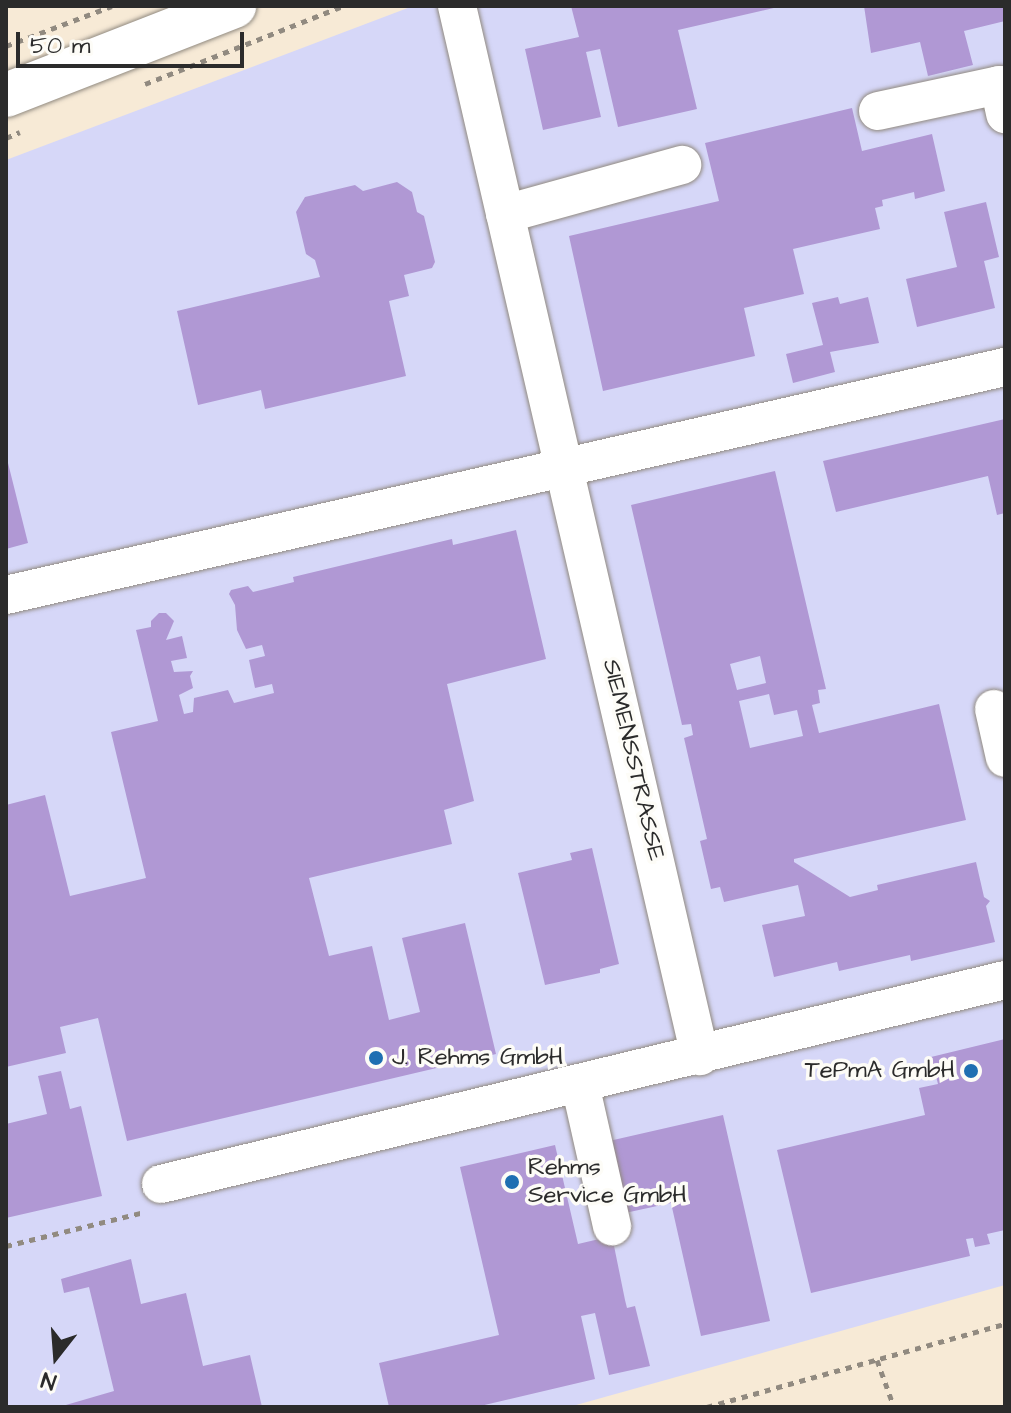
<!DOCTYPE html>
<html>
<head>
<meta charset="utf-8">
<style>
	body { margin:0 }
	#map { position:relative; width:1011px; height:1413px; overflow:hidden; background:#f7ead6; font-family:"Architects Daughter",sans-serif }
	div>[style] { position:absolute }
	.built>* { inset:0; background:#d6d7f8 }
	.building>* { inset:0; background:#b098d4 }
	.path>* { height:5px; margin-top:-2.5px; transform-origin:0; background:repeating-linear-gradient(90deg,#918a80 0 6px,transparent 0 12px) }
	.roads { filter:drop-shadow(0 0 2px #918a80) drop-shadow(0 0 2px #918a80) }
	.minor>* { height:38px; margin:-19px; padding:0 19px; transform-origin:19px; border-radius:19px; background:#fff }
	.major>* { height:44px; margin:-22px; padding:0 22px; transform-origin:22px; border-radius:22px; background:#fff }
	.dots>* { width:22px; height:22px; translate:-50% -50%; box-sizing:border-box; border:4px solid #fdfcf7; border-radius:50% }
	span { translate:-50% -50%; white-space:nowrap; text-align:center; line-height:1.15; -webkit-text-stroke:7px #fdfcf7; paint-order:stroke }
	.street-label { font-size:24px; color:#2b2b2b }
	.poi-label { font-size:24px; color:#2b2b2b }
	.left { translate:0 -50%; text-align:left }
	.right { translate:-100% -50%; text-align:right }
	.frame { position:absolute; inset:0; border:8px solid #2b2b2b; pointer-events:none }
	.north { position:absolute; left:16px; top:1317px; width:80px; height:80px; -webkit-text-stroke:6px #fdfcf7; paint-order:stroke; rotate:197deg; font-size:22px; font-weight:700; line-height:32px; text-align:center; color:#2b2b2b }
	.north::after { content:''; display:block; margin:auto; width:28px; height:36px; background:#2b2b2b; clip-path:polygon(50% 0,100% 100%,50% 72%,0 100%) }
	.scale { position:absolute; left:16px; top:32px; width:228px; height:36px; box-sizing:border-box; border:4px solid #2b2b2b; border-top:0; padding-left:10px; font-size:24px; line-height:28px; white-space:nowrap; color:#2b2b2b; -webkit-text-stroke:6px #fdfcf7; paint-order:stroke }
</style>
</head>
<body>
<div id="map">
	<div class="built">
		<i style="clip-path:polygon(413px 6px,1005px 6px,1005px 1285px,569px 1407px,6px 1407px,6px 160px)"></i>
	</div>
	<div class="building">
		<i style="clip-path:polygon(571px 6px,778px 6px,778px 7px,678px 30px,697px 109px,618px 127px,600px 49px,586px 52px,601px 117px,543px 130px,525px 49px,579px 37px)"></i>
		<i style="clip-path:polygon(864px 6px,1005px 6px,1005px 21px,964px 31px,973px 65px,928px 76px,920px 42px,871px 53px)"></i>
		<i style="clip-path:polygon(852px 108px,862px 151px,932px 134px,945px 191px,915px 199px,914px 192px,882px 200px,883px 206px,875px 208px,880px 229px,793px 249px,804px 294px,744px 308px,755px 356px,603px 391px,569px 236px,719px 201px,705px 143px)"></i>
		<i style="clip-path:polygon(397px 182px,412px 192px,417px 212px,424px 216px,435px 262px,432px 268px,404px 275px,409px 296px,389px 301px,406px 376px,265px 409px,261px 390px,198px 405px,177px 311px,320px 277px,315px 260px,306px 254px,296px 212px,305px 197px,355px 185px,363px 191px)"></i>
		<i style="clip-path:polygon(986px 202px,999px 257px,984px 261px,995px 308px,917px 327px,906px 279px,957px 267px,944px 212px)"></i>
		<i style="clip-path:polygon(838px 297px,840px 304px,868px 297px,879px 343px,830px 352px,835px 372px,793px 383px,786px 354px,823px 345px,812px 303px)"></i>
		<i style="clip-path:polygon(1005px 419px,1005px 513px,997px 515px,988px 476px,836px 512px,823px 461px)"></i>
		<i style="clip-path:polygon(6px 455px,28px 543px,6px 549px)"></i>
		<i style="clip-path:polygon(evenodd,775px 471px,826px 689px,818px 690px,820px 703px,812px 705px,819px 733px,939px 704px,966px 820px,794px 859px,794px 862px,850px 897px,878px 890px,877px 885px,976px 862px,984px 897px,990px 901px,986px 906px,995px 942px,911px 961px,910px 955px,839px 971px,837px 962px,774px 977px,762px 925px,805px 916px,798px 885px,724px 902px,720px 887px,711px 889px,700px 841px,707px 839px,684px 738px,693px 735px,691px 724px,682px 725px,631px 505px,775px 471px,760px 656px,766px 683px,737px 690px,730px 664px,760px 656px,775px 471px,769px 694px,774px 715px,797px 710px,803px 736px,750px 748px,739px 701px,769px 694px)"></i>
		<i style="clip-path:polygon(516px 530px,546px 659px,447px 684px,474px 801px,444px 810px,452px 844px,309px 878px,329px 956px,372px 946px,389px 1020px,420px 1012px,402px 938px,465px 923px,496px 1054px,127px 1141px,98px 1018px,60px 1027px,66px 1053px,6px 1067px,6px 805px,45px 795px,70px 896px,146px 878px,111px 732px,158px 721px,136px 630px,151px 627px,151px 621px,159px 613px,166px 613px,174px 621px,166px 640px,182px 636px,187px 658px,171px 661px,174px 672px,193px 671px,190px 676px,193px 688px,179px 695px,184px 714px,193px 712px,194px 698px,228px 690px,234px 703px,274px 693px,272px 684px,255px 688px,249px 660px,265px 656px,262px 645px,246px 649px,237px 630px,235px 605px,229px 594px,231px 590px,248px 586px,253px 592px,294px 582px,293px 577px,452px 539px,453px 545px)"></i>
		<i style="clip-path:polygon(592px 848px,619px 964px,600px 969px,600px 973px,545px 985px,518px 873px,572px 860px,570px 853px)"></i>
		<i style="clip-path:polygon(1005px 1039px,1005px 1230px,987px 1234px,990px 1244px,975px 1247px,973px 1238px,966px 1239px,970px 1256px,811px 1293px,777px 1150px,925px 1115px,919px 1088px,938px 1084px,931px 1057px)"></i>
		<i style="clip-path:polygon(61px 1071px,70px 1109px,81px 1106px,102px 1196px,6px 1218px,6px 1124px,47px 1114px,38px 1076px)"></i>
		<i style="clip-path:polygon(723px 1115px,770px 1321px,701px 1336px,671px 1203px,625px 1213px,609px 1141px)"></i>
		<i style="clip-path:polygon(555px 1145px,578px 1244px,612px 1236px,625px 1300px,627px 1308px,635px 1306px,650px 1366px,609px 1375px,595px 1313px,581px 1316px,595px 1379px,476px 1407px,389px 1407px,379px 1363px,499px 1335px,460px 1167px)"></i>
		<i style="clip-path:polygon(131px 1259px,141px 1304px,186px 1293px,203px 1366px,250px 1355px,262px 1407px,59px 1407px,114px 1391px,89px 1287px,64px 1293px,61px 1279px)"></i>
	</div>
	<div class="path">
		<i style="left:6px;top:46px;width:113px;rotate:-20.7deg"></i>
		<i style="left:145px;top:84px;width:213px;rotate:-21.5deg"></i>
		<i style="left:6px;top:138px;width:15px;rotate:-23deg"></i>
		<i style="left:6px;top:1246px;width:142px;rotate:-13.8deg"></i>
		<i style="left:877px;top:1360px;width:50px;rotate:70.1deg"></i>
		<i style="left:707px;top:1407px;width:309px;rotate:-15.6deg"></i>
	</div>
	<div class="roads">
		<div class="minor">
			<i style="left:457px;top:6px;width:1078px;rotate:76.97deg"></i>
			<i style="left:878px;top:111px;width:124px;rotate:-12.1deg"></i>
			<i style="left:999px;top:85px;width:30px;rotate:78deg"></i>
			<i style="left:505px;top:214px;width:184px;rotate:-15.5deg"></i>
			<i style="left:6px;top:595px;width:1025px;rotate:-12.86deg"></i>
			<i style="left:994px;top:709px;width:50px;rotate:77.3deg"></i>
			<i style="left:580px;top:1084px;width:146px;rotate:77.3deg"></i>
			<i style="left:161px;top:1184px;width:868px;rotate:-13.59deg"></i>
		</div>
		<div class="major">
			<i style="left:6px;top:95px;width:245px;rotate:-21.3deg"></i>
		</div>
	</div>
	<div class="dots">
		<i style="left:376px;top:1058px;background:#1f6fb2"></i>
		<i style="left:971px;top:1071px;background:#1f6fb2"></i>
		<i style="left:512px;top:1182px;background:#1f6fb2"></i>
	</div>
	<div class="street-label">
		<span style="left:633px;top:760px;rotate:77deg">SIEMENSSTRASSE</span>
	</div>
	<div class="poi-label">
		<span class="left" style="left:392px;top:1058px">J. Rehms GmbH</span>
		<span class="right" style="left:955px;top:1071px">TePmA GmbH</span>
		<span class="left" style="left:528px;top:1182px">Rehms<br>Service GmbH</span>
	</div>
	<div class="frame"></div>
	<div class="north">N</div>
	<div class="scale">50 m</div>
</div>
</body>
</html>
